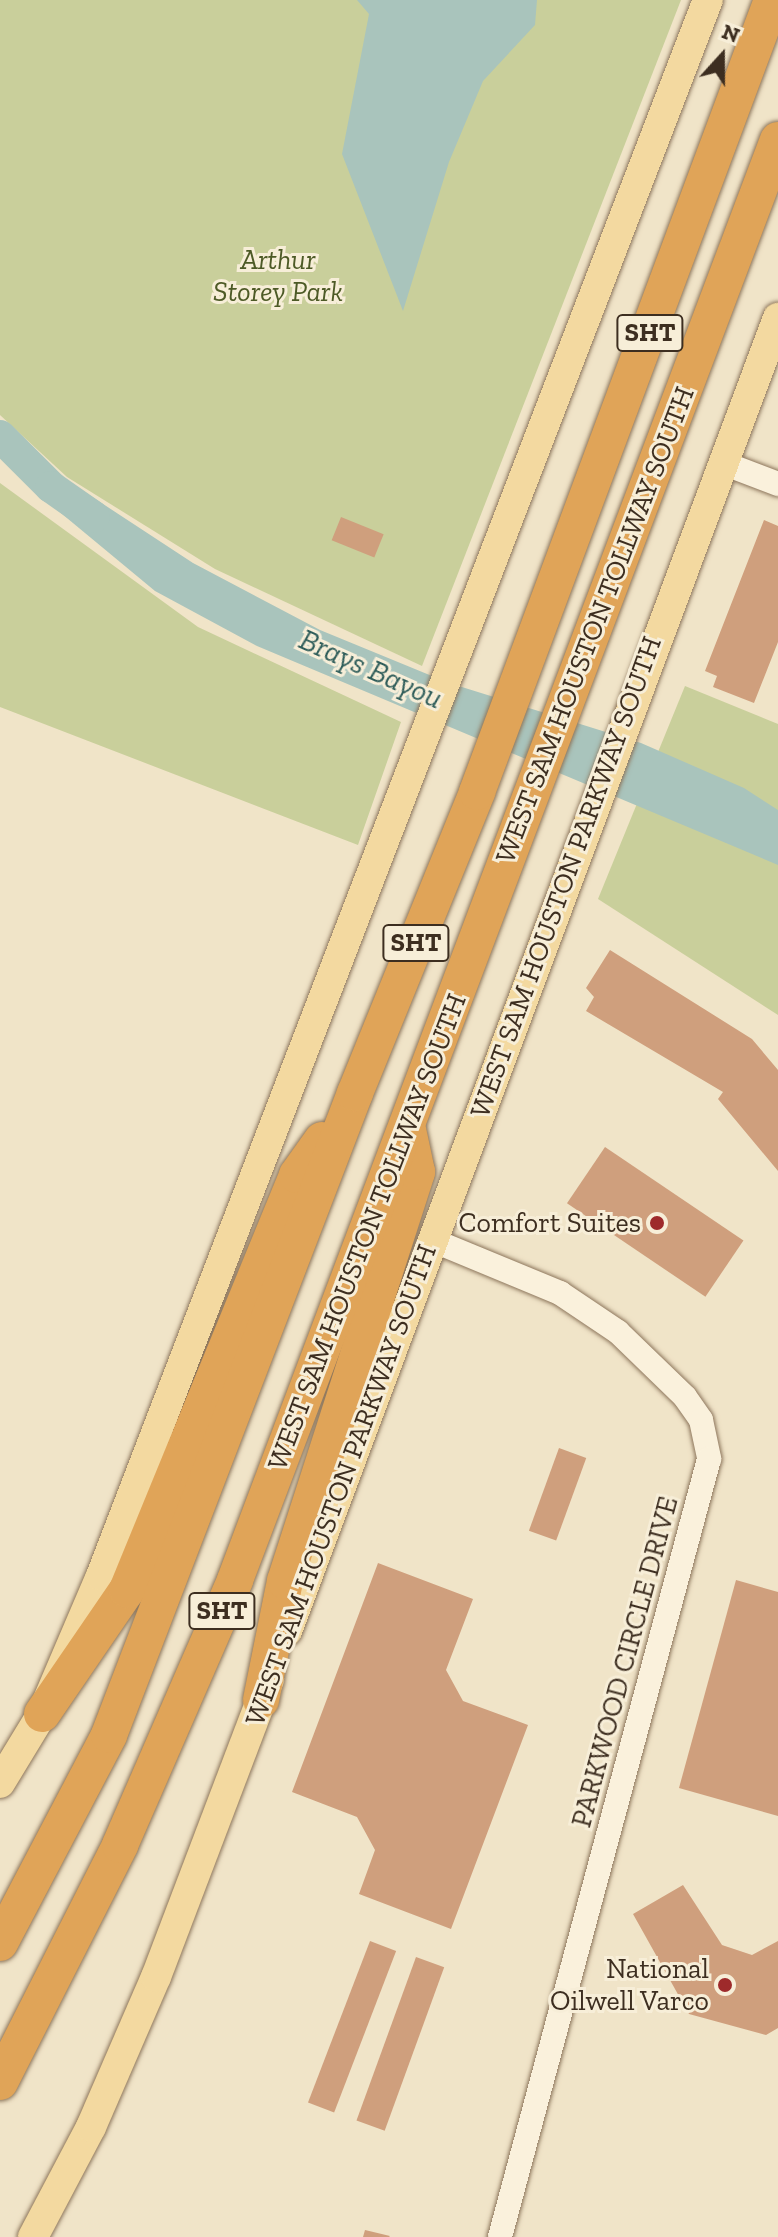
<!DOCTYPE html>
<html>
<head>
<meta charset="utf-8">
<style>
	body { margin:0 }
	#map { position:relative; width:778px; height:2237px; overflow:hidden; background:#f0e4c8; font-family:"Zilla Slab",serif }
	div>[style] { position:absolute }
	.green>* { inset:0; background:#c9cf9b }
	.water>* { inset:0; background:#a9c4bc }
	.river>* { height:32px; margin:-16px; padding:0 16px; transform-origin:16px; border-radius:16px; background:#a9c4bc }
	.building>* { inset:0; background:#cf9f7d; transform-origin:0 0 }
	.roads { filter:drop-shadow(0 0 2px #8d765c) drop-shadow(0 0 2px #8d765c) }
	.minor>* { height:24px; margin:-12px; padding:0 12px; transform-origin:12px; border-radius:12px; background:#faf1dc }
	.major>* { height:30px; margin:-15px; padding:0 15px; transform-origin:15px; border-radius:15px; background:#f3d9a0 }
	.highway>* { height:36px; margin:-18px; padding:0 18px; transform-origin:18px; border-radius:18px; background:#e0a458 }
	.dots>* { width:22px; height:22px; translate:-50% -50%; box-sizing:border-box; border:4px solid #f7eed8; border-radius:50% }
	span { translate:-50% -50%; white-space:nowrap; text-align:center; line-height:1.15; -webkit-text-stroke:6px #f7eed8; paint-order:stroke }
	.shield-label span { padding:2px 6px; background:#f7eed8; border:2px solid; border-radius:6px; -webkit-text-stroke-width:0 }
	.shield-label { font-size:26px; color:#3d2e20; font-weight:700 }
	.park-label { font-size:28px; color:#4d5a26; font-style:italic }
	.street-label { font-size:28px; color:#3d2e20 }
	.poi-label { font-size:28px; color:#3d2e20 }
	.right { translate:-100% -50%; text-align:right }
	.water-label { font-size:30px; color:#2f5d5a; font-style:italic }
	.north { position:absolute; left:682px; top:16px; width:80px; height:80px; -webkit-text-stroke:6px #f7eed8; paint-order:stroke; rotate:21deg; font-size:22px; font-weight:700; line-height:32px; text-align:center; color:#3d2e20 }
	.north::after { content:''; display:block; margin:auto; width:28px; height:36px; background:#3d2e20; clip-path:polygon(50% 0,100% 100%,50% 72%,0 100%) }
</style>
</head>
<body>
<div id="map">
	<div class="green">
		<i style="clip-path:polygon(0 0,681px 0,422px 666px,215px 569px,67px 477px,0 415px)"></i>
		<i style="clip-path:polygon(0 483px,198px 627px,401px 722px,358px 845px,0 707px)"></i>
		<i style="clip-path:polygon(685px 686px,778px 724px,778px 1015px,598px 899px)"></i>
	</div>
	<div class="water">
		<i style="clip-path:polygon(357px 0,537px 0,535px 25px,483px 81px,449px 162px,403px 311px,342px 154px,369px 14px)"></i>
		<i style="clip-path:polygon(68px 481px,193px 563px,320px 630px,449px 683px,641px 743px,744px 788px,778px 810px,778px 865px,257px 646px,155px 591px,50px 504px)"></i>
	</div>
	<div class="river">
		<i style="left:0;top:436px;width:72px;rotate:45deg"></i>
		<i style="left:51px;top:487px;width:52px;rotate:34.9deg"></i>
	</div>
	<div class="building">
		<i style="left:341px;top:517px;width:46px;height:25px;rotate:22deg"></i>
		<i style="clip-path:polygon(764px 520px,778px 526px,778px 642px,754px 703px,713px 687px,717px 676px,705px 671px)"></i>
		<i style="clip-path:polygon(610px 950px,752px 1039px,778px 1070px,778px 1171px,718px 1099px,723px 1092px,586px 1011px,594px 997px,586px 988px)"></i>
		<i style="left:605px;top:1147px;width:167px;height:68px;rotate:34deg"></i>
		<i style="left:559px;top:1448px;width:29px;height:88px;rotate:20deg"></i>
		<i style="clip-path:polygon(378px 1563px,473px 1599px,446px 1670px,463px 1701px,528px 1725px,451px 1929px,359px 1894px,375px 1850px,357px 1817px,292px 1792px)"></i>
		<i style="clip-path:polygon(736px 1580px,778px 1592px,778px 1816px,679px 1788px)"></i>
		<i style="clip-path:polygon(683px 1885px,722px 1945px,752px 1955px,778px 1941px,778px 2028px,766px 2035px,689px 2014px,633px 1914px)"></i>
		<i style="left:370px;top:1941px;width:28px;height:173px;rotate:21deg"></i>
		<i style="left:416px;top:1957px;width:30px;height:174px;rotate:20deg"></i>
		<i style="clip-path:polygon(365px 2230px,390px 2236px,389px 2237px,363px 2237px)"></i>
	</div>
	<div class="roads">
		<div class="minor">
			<i style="left:723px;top:463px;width:59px;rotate:20.9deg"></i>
			<i style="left:432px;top:1240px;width:139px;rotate:22.5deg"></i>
			<i style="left:560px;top:1293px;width:70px;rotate:33.9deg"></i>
			<i style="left:618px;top:1332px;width:93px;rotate:44.1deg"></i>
			<i style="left:685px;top:1397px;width:28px;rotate:55deg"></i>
			<i style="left:701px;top:1420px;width:40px;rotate:78deg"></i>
			<i style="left:709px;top:1459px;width:806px;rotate:105.04deg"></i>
		</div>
		<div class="major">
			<i style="left:287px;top:1631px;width:1402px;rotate:-69.5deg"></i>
			<i style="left:0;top:1783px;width:81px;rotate:-58.7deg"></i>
			<i style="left:42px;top:1714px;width:150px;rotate:-66.9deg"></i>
			<i style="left:101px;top:1576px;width:1689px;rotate:-68.94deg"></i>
			<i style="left:33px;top:2237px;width:124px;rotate:-62.2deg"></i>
			<i style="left:91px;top:2127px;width:163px;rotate:-66.6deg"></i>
			<i style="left:156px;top:1977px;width:318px;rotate:-69.2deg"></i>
		</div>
		<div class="highway">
			<i style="left:261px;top:1700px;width:121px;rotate:-78.6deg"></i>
			<i style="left:285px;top:1581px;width:430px;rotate:-72.1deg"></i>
			<i style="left:417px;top:1172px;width:48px;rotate:-102deg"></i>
			<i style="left:42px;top:1714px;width:150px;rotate:-55.6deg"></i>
			<i style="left:127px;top:1590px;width:448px;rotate:-67.7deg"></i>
			<i style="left:297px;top:1175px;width:43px;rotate:-54.5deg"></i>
			<i style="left:0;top:1943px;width:235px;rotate:-62.3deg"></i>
			<i style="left:109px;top:1735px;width:688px;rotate:-69.03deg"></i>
			<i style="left:355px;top:1093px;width:325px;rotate:-67.9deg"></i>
			<i style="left:477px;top:792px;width:845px;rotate:-69.57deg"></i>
			<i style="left:0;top:2082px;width:266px;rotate:-63.1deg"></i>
			<i style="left:120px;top:1845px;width:289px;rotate:-66.5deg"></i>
			<i style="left:235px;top:1580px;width:1539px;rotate:-69.34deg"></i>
		</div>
	</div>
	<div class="dots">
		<i style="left:657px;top:1223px;background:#9e2a2b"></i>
		<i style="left:725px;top:1985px;background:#9e2a2b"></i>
	</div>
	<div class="shield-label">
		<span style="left:650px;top:333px">SHT</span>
		<span style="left:416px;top:943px">SHT</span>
		<span style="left:222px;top:1611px">SHT</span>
	</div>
	<div class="park-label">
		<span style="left:278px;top:276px">Arthur<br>Storey Park</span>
	</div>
	<div class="street-label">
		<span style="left:595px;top:625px;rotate:-69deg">WEST SAM HOUSTON TOLLWAY SOUTH</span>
		<span style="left:566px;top:877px;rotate:-70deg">WEST SAM HOUSTON PARKWAY SOUTH</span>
		<span style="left:367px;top:1232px;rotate:-69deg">WEST SAM HOUSTON TOLLWAY SOUTH</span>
		<span style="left:341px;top:1485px;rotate:-70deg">WEST SAM HOUSTON PARKWAY SOUTH</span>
		<span style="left:625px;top:1662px;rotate:-75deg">PARKWOOD CIRCLE DRIVE</span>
	</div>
	<div class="poi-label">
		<span class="right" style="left:641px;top:1223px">Comfort Suites</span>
		<span class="right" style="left:709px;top:1985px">National<br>Oilwell Varco</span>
	</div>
	<div class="water-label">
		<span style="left:371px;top:669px;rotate:24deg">Brays Bayou</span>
	</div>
	<div class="north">N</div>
</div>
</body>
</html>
